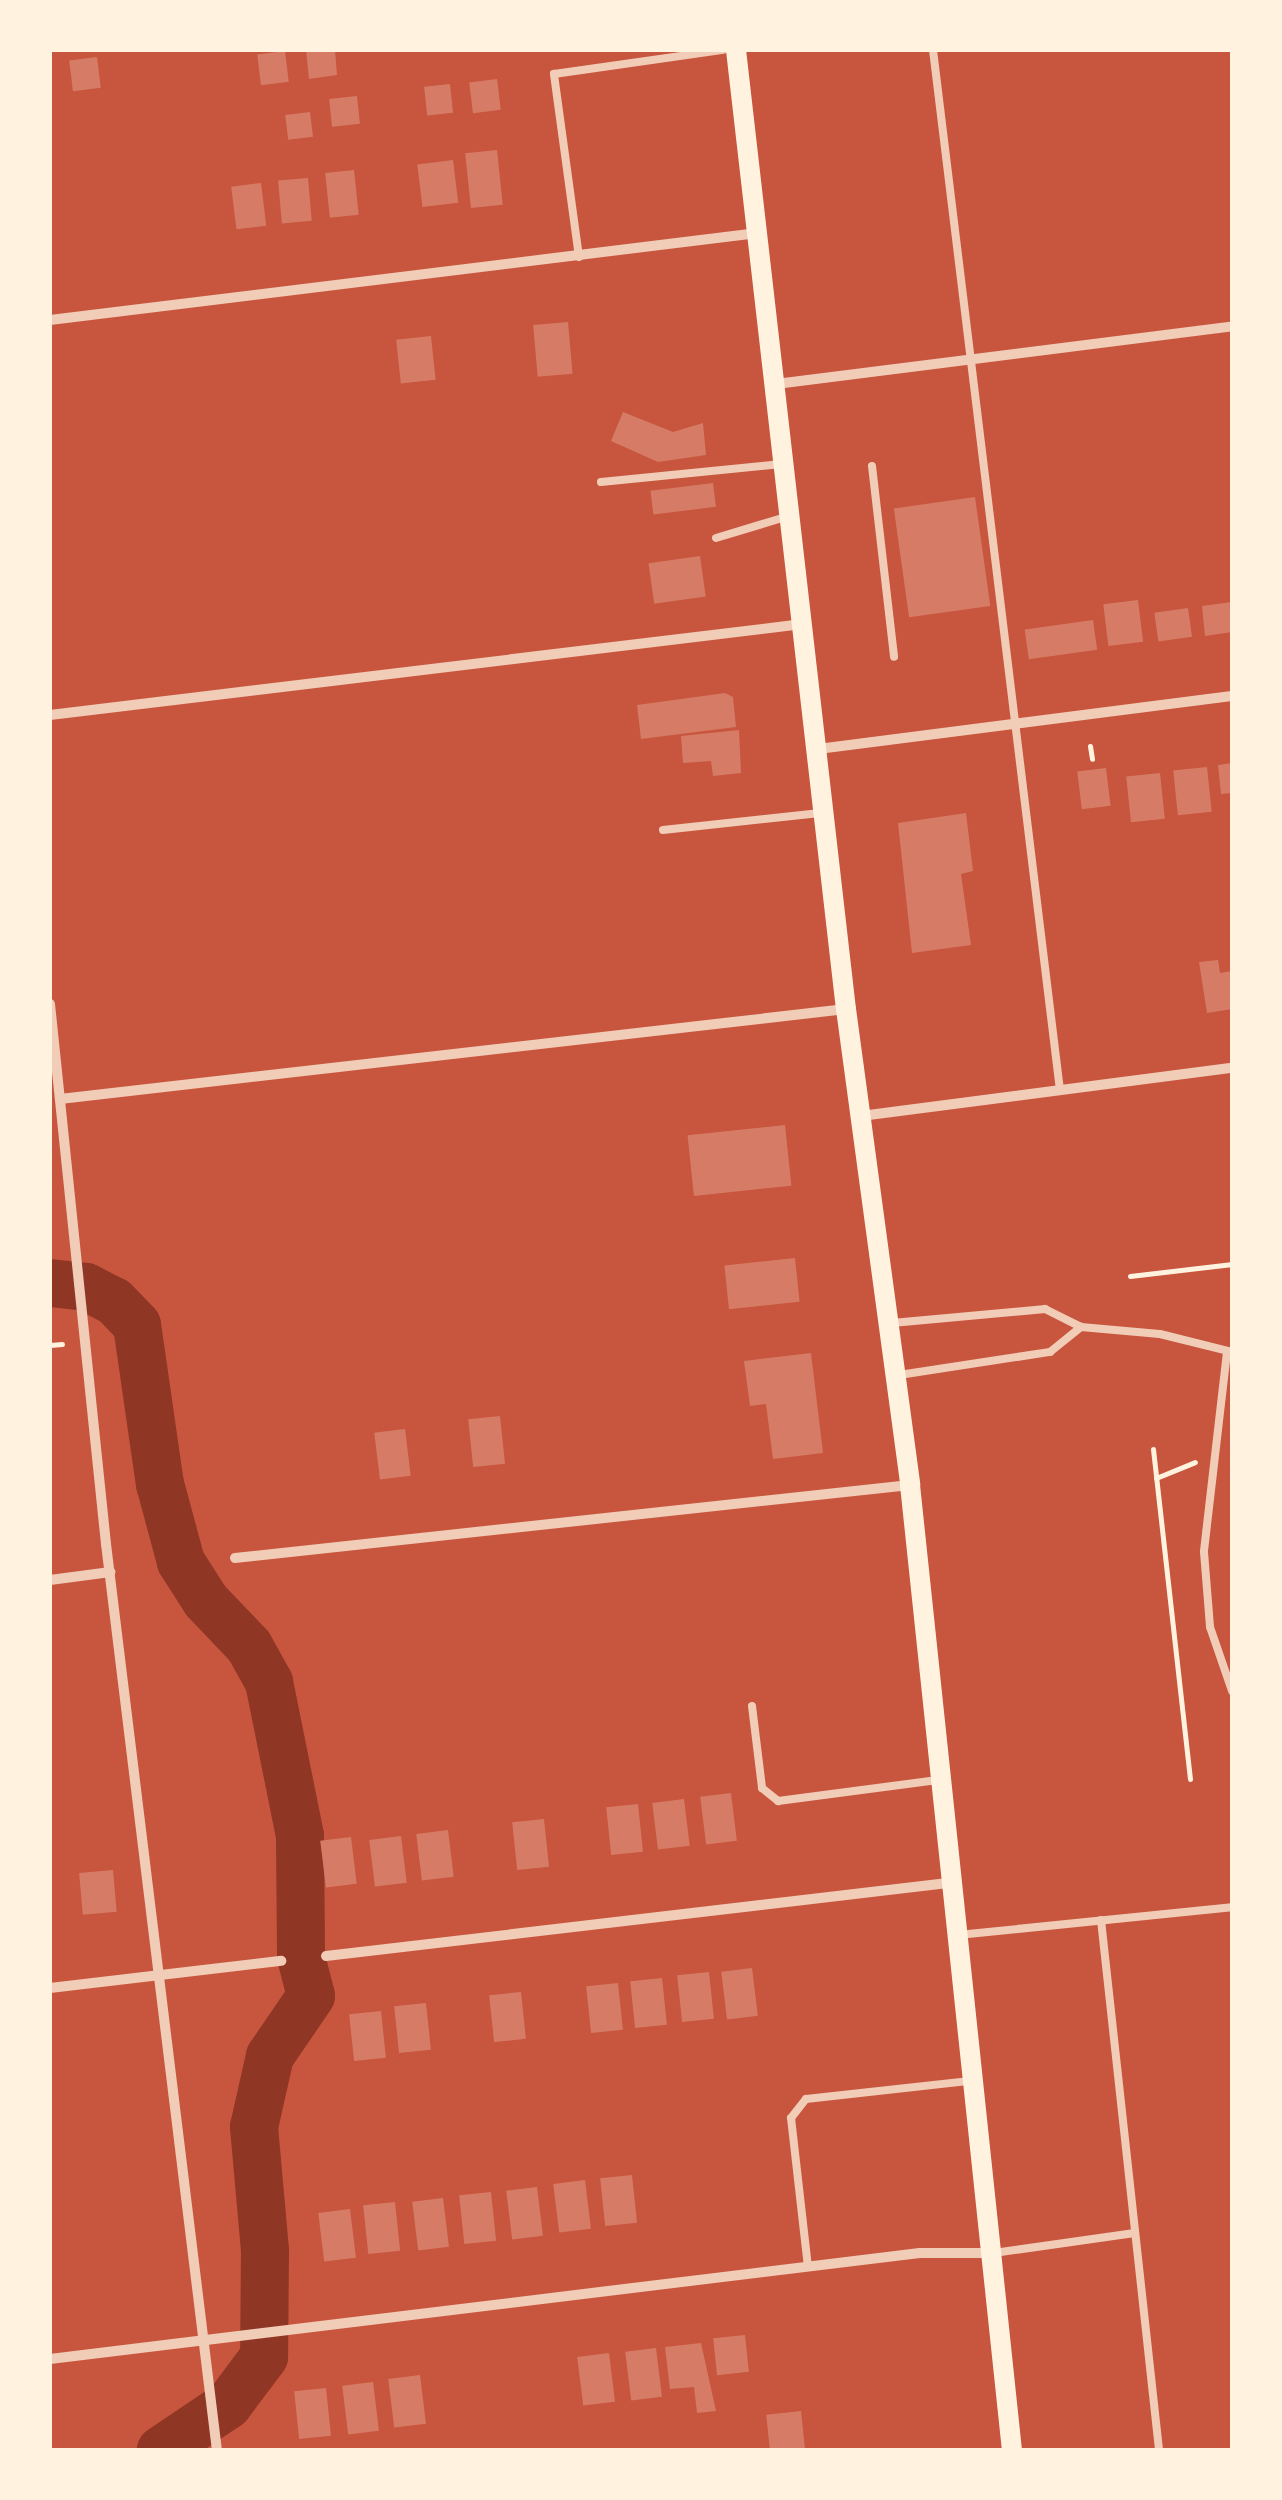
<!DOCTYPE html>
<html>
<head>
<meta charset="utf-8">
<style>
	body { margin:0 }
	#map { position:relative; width:1282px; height:2500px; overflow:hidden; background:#c8553d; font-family:"Playfair Display",serif }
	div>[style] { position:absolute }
	.river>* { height:48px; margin:-24px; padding:0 24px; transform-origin:24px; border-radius:24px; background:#8f3625 }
	.building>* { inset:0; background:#d67c66; transform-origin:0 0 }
	.path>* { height:5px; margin:-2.5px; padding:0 2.5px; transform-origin:2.5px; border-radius:2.5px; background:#fff3e0 }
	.service>* { height:8px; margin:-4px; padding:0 4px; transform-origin:4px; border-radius:4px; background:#f1ccb7 }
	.minor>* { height:10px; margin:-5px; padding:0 5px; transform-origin:5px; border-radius:5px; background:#f1ccb7 }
	.secondary>* { height:20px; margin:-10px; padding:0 10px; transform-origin:10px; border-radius:10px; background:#fff3e0 }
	span { translate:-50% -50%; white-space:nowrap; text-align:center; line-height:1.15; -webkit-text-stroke:10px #fff3e0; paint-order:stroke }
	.frame { position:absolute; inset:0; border:52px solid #fff3e0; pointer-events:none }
</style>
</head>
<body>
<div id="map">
	<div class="river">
		<i style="left:50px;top:1283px;width:36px;rotate:6deg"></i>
		<i style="left:86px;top:1287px;width:31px;rotate:27deg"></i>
		<i style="left:114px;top:1301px;width:33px;rotate:46deg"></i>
		<i style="left:137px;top:1325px;width:161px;rotate:81.8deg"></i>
		<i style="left:160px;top:1484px;width:81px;rotate:74.9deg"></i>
		<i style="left:181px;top:1562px;width:46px;rotate:57.3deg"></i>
		<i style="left:206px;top:1601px;width:62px;rotate:46.3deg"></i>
		<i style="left:249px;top:1646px;width:41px;rotate:60.9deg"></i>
		<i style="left:269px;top:1682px;width:157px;rotate:78.6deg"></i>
		<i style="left:300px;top:1836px;width:121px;rotate:89.5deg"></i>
		<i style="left:301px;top:1957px;width:40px;rotate:75.6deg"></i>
		<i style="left:311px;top:1996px;width:73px;rotate:124.3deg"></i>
		<i style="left:270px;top:2056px;width:73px;rotate:102.7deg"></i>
		<i style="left:254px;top:2127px;width:124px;rotate:84.9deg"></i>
		<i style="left:265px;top:2251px;width:106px;rotate:90.5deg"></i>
		<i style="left:264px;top:2357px;width:60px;rotate:126.9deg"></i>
		<i style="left:228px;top:2405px;width:81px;rotate:146.1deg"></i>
	</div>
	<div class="building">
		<i style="clip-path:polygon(306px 50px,335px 50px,337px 75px,309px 79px)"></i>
		<i style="left:285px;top:51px;width:31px;height:28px;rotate:83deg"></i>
		<i style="left:97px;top:57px;width:31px;height:28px;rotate:83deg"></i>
		<i style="left:497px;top:79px;width:31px;height:28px;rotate:83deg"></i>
		<i style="left:450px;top:84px;width:29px;height:26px;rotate:84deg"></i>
		<i style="left:357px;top:96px;width:28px;height:28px;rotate:84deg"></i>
		<i style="left:310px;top:112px;width:25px;height:25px;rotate:83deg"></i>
		<i style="left:497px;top:150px;width:55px;height:32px;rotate:84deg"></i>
		<i style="left:453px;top:160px;width:43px;height:36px;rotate:83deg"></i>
		<i style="left:354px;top:170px;width:45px;height:29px;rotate:84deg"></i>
		<i style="left:308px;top:178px;width:43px;height:30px;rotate:85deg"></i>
		<i style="left:261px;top:183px;width:43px;height:30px;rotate:83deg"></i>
		<i style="left:568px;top:322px;width:52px;height:35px;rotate:85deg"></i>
		<i style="left:431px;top:336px;width:44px;height:35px;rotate:84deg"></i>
		<i style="clip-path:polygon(623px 412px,673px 432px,703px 423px,706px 455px,658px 462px,611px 441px)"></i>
		<i style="left:713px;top:483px;width:24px;height:63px;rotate:83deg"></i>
		<i style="left:975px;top:497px;width:110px;height:82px;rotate:82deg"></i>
		<i style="left:700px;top:556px;width:41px;height:52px;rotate:82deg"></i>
		<i style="left:1138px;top:600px;width:42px;height:35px;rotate:83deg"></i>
		<i style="clip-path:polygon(1232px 602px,1232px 632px,1205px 636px,1202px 606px)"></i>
		<i style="left:1188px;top:608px;width:29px;height:34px;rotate:82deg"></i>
		<i style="left:1093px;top:620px;width:30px;height:69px;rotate:82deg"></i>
		<i style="clip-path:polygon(725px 693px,733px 697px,736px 727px,641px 739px,637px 705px)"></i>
		<i style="clip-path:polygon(739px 730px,741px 773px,713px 776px,711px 761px,683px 763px,681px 736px)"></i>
		<i style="clip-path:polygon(1232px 763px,1232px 793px,1221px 794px,1218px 765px)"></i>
		<i style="left:1207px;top:767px;width:45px;height:34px;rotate:84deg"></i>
		<i style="left:1106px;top:768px;width:38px;height:29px;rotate:83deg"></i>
		<i style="left:1160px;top:773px;width:46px;height:34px;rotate:84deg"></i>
		<i style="clip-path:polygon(966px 813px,973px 871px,961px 874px,971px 945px,912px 953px,898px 823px)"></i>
		<i style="clip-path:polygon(1218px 960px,1220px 973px,1232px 971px,1232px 1009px,1207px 1013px,1199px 962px)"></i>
		<i style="left:785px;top:1125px;width:61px;height:98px;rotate:84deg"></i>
		<i style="left:795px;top:1258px;width:44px;height:71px;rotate:84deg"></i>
		<i style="clip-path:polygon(811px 1353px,823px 1453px,773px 1459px,766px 1404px,750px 1406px,744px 1361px)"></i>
		<i style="left:500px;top:1416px;width:48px;height:32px;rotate:84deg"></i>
		<i style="left:405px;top:1429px;width:47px;height:31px;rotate:83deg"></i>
		<i style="left:731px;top:1793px;width:48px;height:31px;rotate:83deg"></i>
		<i style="left:684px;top:1799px;width:47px;height:32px;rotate:83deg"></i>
		<i style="left:638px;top:1804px;width:48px;height:32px;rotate:84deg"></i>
		<i style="left:544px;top:1819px;width:48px;height:32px;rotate:84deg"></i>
		<i style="left:448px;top:1830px;width:47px;height:32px;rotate:83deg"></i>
		<i style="left:401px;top:1836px;width:47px;height:32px;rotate:83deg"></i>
		<i style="left:351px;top:1837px;width:47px;height:31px;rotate:83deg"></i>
		<i style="left:113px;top:1870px;width:42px;height:34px;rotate:85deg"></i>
		<i style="left:752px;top:1968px;width:48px;height:31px;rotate:83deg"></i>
		<i style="left:709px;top:1972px;width:47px;height:32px;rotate:84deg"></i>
		<i style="left:662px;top:1978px;width:47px;height:32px;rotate:84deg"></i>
		<i style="left:618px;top:1983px;width:47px;height:32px;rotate:84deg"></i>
		<i style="left:521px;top:1992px;width:47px;height:32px;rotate:84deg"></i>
		<i style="left:426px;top:2003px;width:47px;height:32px;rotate:84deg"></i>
		<i style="left:381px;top:2011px;width:47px;height:32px;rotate:84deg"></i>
		<i style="left:632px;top:2175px;width:48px;height:32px;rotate:84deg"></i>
		<i style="left:585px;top:2180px;width:49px;height:32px;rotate:83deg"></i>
		<i style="left:537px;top:2187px;width:49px;height:31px;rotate:83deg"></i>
		<i style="left:491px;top:2192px;width:49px;height:32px;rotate:84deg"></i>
		<i style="left:443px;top:2198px;width:49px;height:31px;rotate:83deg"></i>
		<i style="left:395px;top:2202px;width:49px;height:32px;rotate:84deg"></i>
		<i style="left:350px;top:2209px;width:49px;height:32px;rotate:83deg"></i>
		<i style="left:745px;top:2335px;width:37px;height:32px;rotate:84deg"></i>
		<i style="clip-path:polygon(701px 2343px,716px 2411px,697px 2413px,694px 2387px,670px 2389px,665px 2347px)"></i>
		<i style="left:656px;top:2348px;width:49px;height:31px;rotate:83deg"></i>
		<i style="left:609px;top:2353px;width:49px;height:32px;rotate:83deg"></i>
		<i style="left:420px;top:2375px;width:49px;height:32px;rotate:83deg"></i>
		<i style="left:373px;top:2382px;width:49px;height:31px;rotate:83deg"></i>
		<i style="left:326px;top:2388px;width:48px;height:32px;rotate:84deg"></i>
		<i style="left:801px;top:2411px;width:39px;height:35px;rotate:84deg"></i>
	</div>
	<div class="path">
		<i style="left:1090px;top:746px;width:13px;rotate:81deg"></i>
		<i style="left:1130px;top:1276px;width:103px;rotate:-6.7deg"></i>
		<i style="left:50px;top:1345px;width:12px;rotate:-5deg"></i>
		<i style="left:1153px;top:1449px;width:332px;rotate:83.6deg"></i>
		<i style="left:1156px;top:1478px;width:42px;rotate:-22.3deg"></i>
	</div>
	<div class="service">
		<i style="left:933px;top:50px;width:1048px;rotate:83.04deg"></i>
		<i style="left:579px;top:257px;width:185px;rotate:-97.8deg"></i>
		<i style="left:554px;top:74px;width:171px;rotate:-8.1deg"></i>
		<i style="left:872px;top:466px;width:192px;rotate:83.4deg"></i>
		<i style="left:601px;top:482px;width:181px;rotate:-5.7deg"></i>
		<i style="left:716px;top:538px;width:76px;rotate:-16.8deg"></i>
		<i style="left:663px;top:830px;width:158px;rotate:-6.2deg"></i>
		<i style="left:892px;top:1323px;width:154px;rotate:-5.2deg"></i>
		<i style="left:1045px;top:1309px;width:40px;rotate:26.6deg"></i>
		<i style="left:1081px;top:1327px;width:79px;rotate:5.1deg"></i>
		<i style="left:1160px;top:1334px;width:74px;rotate:14deg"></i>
		<i style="left:1227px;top:1352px;width:201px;rotate:96.6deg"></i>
		<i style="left:1204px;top:1552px;width:75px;rotate:85.4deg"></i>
		<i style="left:1210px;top:1627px;width:68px;rotate:71deg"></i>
		<i style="left:899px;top:1375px;width:153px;rotate:-8.7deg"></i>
		<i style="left:1050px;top:1352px;width:40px;rotate:-39deg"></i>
		<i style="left:752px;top:1706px;width:83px;rotate:83deg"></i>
		<i style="left:762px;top:1788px;width:21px;rotate:39deg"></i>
		<i style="left:778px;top:1801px;width:161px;rotate:-7.5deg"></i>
		<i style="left:1101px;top:1920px;width:533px;rotate:83.75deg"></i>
		<i style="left:958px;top:1935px;width:275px;rotate:-5.8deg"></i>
		<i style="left:994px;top:2253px;width:142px;rotate:-8.1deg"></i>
		<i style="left:808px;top:2267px;width:150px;rotate:-96.5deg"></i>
		<i style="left:791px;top:2118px;width:24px;rotate:-52deg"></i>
		<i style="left:806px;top:2099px;width:165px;rotate:-6.3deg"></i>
	</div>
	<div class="minor">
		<i style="left:50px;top:320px;width:713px;rotate:-7.01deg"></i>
		<i style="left:776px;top:384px;width:460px;rotate:-7.2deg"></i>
		<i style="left:50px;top:715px;width:758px;rotate:-6.89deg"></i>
		<i style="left:818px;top:749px;width:417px;rotate:-7.3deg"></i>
		<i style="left:50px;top:1004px;width:543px;rotate:84.08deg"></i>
		<i style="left:106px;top:1544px;width:913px;rotate:83.02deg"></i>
		<i style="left:60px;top:1099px;width:791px;rotate:-6.53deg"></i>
		<i style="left:861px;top:1116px;width:374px;rotate:-7.4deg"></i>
		<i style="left:235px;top:1558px;width:679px;rotate:-6.17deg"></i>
		<i style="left:50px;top:1580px;width:61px;rotate:-7.6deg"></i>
		<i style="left:326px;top:1956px;width:626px;rotate:-6.69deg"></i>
		<i style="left:50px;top:1988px;width:233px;rotate:-6.7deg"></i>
		<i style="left:50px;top:2359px;width:876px;rotate:-6.95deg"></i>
		<i style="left:920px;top:2253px;width:70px"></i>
	</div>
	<div class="secondary">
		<i style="left:736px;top:50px;width:965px;rotate:83.46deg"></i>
		<i style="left:846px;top:1009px;width:480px;rotate:82.3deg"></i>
		<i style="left:910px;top:1485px;width:970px;rotate:83.97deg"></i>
	</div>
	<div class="frame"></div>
</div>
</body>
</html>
